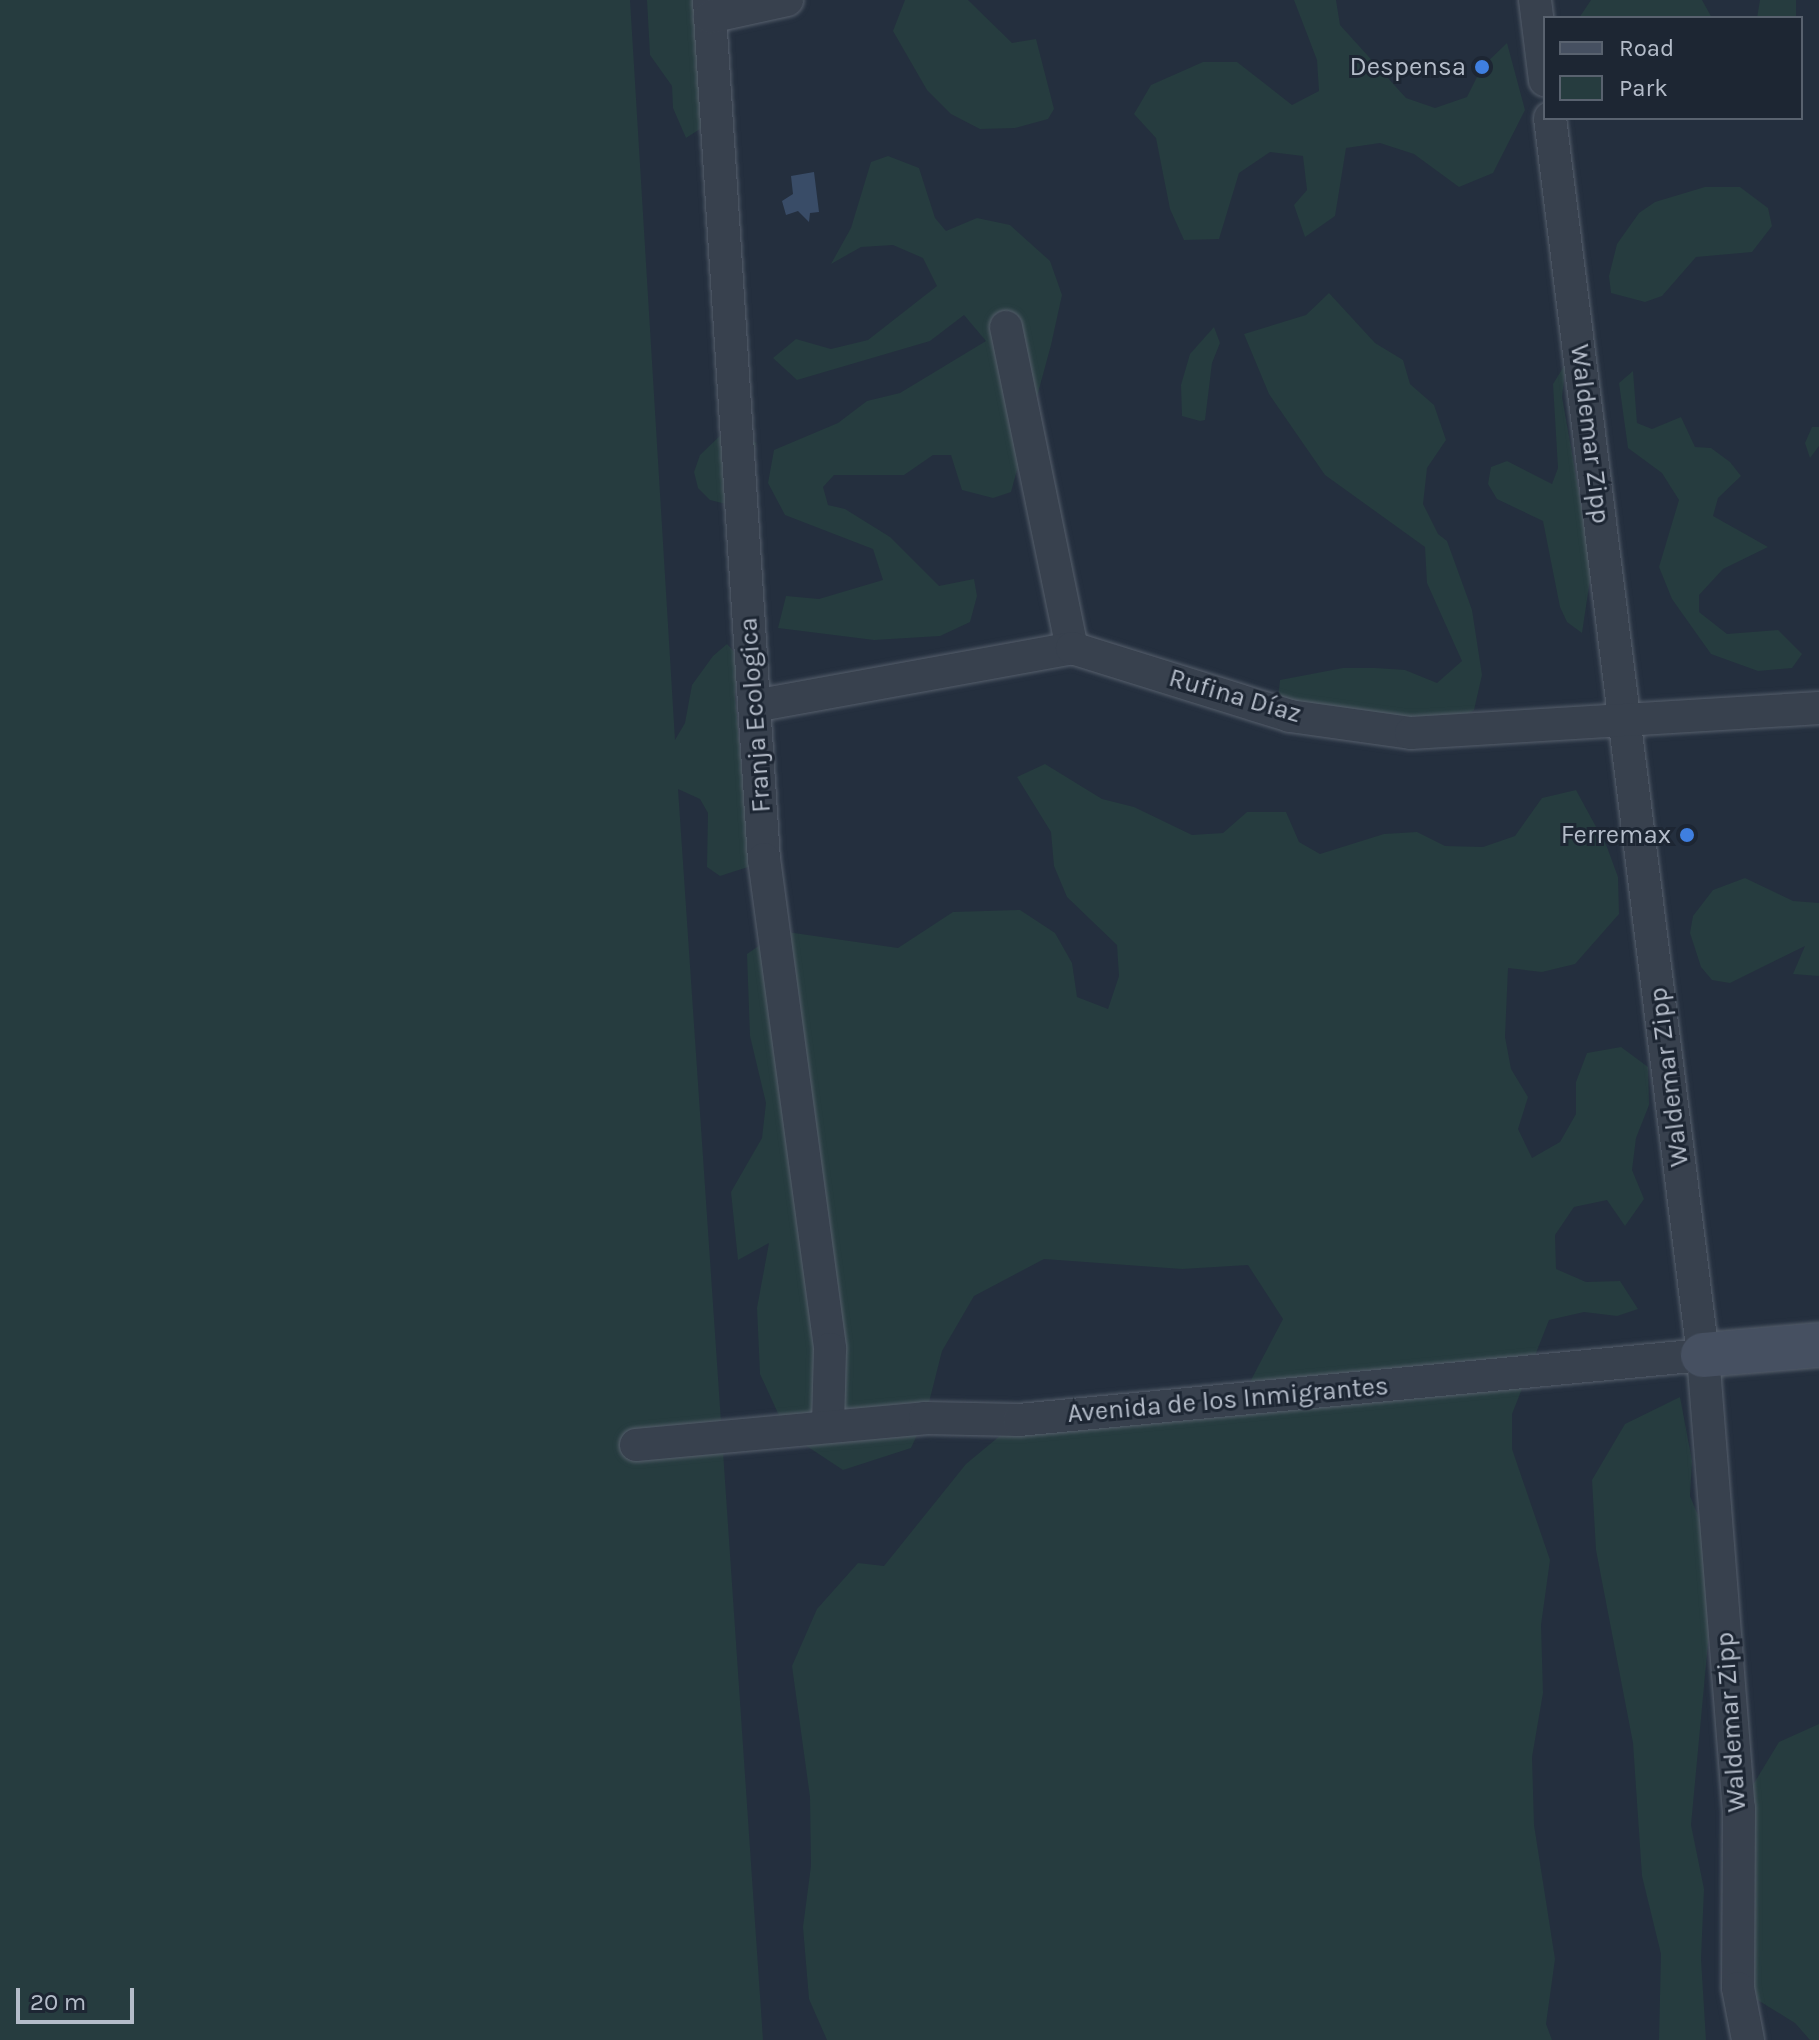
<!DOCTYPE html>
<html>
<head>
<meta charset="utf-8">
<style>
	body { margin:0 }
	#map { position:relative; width:1819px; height:2040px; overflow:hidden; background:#242f3e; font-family:Karla,sans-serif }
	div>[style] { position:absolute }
	.green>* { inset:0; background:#263c3f }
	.water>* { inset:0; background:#394c67 }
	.roads { filter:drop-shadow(0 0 2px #565f6c) drop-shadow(0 0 2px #565f6c) }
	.minor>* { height:32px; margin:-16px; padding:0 16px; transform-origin:16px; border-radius:16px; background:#38414e }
	.secondary>* { height:44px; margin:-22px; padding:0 22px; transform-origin:22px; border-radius:22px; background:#465061 }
	.dots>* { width:22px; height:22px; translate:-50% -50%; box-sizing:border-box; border:4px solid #1d2633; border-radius:50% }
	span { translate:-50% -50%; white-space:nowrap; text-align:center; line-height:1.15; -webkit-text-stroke:6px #1d2633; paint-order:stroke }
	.poi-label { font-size:26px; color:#b4bcc9 }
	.right { translate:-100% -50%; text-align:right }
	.street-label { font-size:26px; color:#b4bcc9 }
	.legend { position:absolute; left:1543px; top:16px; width:260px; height:104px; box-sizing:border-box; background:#1d2633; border:2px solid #59626f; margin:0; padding:10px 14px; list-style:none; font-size:24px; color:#b4bcc9 }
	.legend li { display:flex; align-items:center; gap:16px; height:40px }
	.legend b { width:40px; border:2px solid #59626f }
	.scale { position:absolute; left:16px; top:1988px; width:118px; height:36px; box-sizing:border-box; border:4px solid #b4bcc9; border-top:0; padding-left:10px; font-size:24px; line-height:28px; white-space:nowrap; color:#b4bcc9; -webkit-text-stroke:6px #1d2633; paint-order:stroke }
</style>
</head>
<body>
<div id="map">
	<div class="green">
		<i style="clip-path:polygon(0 0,630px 0,675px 740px,685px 723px,692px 685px,713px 656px,727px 644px,739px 657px,735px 695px,751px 866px,720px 876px,707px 867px,708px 813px,700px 799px,678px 789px,763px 2040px,0 2040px)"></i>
		<i style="clip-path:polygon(647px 0,705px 0,714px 120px,686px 138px,673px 108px,672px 86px,650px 55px)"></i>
		<i style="clip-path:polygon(905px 0,968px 0,1012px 43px,1036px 39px,1054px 109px,1048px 119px,1015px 128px,980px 129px,951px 114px,927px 90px,893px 31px)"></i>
		<i style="clip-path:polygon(1294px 0,1336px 0,1340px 25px,1406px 98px,1435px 108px,1467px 97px,1482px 67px,1507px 43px,1525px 110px,1493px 173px,1459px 187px,1414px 154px,1380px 143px,1346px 148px,1335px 216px,1305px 237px,1294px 205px,1307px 190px,1303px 156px,1270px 152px,1239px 173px,1219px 239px,1184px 240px,1170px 209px,1156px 138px,1134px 114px,1151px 85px,1203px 62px,1237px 62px,1292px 105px,1319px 91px,1317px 60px)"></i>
		<i style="clip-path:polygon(1591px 0,1702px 0,1712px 18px,1579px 18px)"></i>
		<i style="clip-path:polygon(1760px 0,1796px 0,1796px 16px,1757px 18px)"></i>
		<i style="clip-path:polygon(888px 156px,919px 168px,935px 218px,946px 231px,977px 218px,1010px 225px,1050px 261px,1062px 295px,1051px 345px,1011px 492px,993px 498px,962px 490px,951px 455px,933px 455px,904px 475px,834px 475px,823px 487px,828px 505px,845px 509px,890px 537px,939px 586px,974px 579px,977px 596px,970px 622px,940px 636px,874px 640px,778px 628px,786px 596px,819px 599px,883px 580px,873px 549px,785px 515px,768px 483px,774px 450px,838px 423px,867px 401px,900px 393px,986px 341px,964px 315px,930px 341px,797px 380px,773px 358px,796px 339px,831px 349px,868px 340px,937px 286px,923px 258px,893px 245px,861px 247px,831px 264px,851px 228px,871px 162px)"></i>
		<i style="clip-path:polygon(1705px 187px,1740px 187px,1768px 208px,1772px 226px,1752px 252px,1696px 257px,1662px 296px,1645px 302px,1611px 293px,1609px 276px,1617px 244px,1639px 213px,1655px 202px)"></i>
		<i style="clip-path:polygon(1329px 293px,1375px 343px,1403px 360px,1410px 384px,1434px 405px,1446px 440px,1427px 468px,1423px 504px,1438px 534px,1447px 541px,1472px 610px,1482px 675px,1474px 710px,1445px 728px,1277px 711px,1280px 680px,1343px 668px,1375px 668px,1405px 670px,1437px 683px,1462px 661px,1427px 583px,1425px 547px,1325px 475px,1269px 394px,1244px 334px,1306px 315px)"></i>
		<i style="clip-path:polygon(1214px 327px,1220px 343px,1212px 363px,1205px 420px,1200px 421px,1182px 416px,1181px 385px,1190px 354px)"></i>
		<i style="clip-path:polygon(1566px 363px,1562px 397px,1592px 566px,1582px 633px,1567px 622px,1560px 607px,1543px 521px,1497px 499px,1488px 484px,1491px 467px,1507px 461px,1552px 484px,1558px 468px,1553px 384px)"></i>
		<i style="clip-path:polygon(1633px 371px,1637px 423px,1652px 429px,1681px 417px,1695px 447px,1711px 448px,1730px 462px,1741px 476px,1718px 498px,1713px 516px,1768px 547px,1723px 569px,1699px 595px,1699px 612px,1727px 634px,1778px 630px,1802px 654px,1792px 668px,1758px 671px,1711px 654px,1672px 599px,1659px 567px,1679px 500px,1662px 473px,1628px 448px,1619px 383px)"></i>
		<i style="clip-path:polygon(1812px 427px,1819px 427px,1819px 446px,1810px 458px,1805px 443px)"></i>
		<i style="clip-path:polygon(727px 429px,742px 432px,756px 443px,748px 477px,726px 504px,710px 500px,698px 488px,694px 472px,700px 455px)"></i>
		<i style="clip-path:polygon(1045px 764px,1102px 799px,1134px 807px,1192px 835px,1223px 833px,1247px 812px,1286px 812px,1299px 842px,1320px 854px,1384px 834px,1417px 832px,1445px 846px,1483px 847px,1515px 836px,1542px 798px,1576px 790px,1607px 847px,1618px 877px,1619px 914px,1575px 964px,1542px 972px,1508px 968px,1505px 1037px,1511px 1069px,1528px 1097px,1518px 1129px,1532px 1158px,1560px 1142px,1576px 1114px,1576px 1082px,1587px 1053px,1621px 1047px,1648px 1067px,1649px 1105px,1636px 1138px,1632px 1170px,1644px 1199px,1625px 1226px,1607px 1200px,1574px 1207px,1555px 1235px,1556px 1269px,1586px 1282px,1620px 1281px,1638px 1309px,1617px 1316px,1584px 1312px,1549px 1320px,1512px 1414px,1512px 1449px,1550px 1560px,1541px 1625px,1543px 1693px,1532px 1757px,1534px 1825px,1555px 1959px,1546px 2024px,1552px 2040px,827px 2040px,809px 1999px,803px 1927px,811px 1866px,810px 1797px,792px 1666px,817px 1609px,858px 1563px,884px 1566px,966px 1464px,1019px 1420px,1191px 1398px,1250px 1382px,1283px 1319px,1248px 1265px,1182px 1269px,1044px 1259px,974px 1296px,942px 1351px,925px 1418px,911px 1448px,843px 1470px,787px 1433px,760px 1374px,757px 1308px,769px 1243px,738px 1260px,731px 1192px,762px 1138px,766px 1103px,750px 1036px,747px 954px,780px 931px,898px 948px,953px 912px,1020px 910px,1055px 933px,1072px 963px,1077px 997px,1108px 1009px,1119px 976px,1117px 945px,1067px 897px,1054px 866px,1051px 832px,1017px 777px)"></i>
		<i style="clip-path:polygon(1745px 878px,1793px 901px,1819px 903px,1819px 976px,1793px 974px,1805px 946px,1730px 983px,1712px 980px,1701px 967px,1690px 933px,1693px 916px,1713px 890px)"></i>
		<i style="clip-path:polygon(1680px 1397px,1692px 1461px,1690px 1496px,1716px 1558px,1691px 1825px,1704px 1889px,1701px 1959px,1706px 2040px,1659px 2040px,1661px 1954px,1642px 1876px,1633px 1743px,1596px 1550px,1592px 1480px,1625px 1424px)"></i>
		<i style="clip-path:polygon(1819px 1724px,1819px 2040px,1810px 2040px,1795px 2023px,1738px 1988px,1739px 1808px,1779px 1742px)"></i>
	</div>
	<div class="water">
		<i style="clip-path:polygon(814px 172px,819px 212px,810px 213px,809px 222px,798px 211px,786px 215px,782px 201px,793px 194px,791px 176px)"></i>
	</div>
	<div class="roads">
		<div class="minor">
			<i style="left:709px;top:0;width:861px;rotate:86.34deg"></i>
			<i style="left:764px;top:859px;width:494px;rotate:82.3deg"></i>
			<i style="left:830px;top:1349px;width:78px;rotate:91.5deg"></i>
			<i style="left:1535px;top:0;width:81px;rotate:82.9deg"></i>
			<i style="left:710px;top:17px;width:79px;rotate:-12.4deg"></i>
			<i style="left:1550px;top:118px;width:1246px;rotate:82.95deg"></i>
			<i style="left:1703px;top:1355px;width:454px;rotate:85.5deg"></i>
			<i style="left:1739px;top:1808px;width:180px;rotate:90.3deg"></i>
			<i style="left:1738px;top:1988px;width:53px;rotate:79.1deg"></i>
			<i style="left:1006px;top:327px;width:328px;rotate:78.4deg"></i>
			<i style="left:754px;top:706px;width:323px;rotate:-10.3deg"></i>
			<i style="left:1072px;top:648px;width:228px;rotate:17.3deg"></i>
			<i style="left:1290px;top:716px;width:122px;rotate:8deg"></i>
			<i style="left:1411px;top:733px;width:409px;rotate:-3.5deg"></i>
			<i style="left:636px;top:1445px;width:290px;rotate:-5.3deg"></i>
			<i style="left:925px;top:1418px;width:94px;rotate:1.2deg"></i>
			<i style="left:1019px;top:1420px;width:687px;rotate:-5.43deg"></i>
		</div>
		<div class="secondary">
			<i style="left:1703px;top:1355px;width:116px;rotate:-4.9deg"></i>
		</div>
	</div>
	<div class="dots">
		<i style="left:1482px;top:67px;background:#3f7fe0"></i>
		<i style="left:1687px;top:835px;background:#3f7fe0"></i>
	</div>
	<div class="poi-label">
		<span class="right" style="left:1466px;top:67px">Despensa</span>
		<span class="right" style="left:1671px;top:835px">Ferremax</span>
	</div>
	<div class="street-label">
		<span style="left:1590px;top:434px;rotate:83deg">Waldemar Zipp</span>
		<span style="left:1235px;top:696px;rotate:16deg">Rufina Díaz</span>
		<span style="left:755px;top:715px;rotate:-94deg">Franja Ecologica</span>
		<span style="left:1669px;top:1077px;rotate:-97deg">Waldemar Zipp</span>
		<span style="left:1228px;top:1400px;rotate:-5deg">Avenida de los Inmigrantes</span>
		<span style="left:1731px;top:1722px;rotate:-94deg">Waldemar Zipp</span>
	</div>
	<ul class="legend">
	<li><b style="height:10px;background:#465061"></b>Road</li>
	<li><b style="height:22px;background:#263c3f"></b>Park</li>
	</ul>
	<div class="scale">20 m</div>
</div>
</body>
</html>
